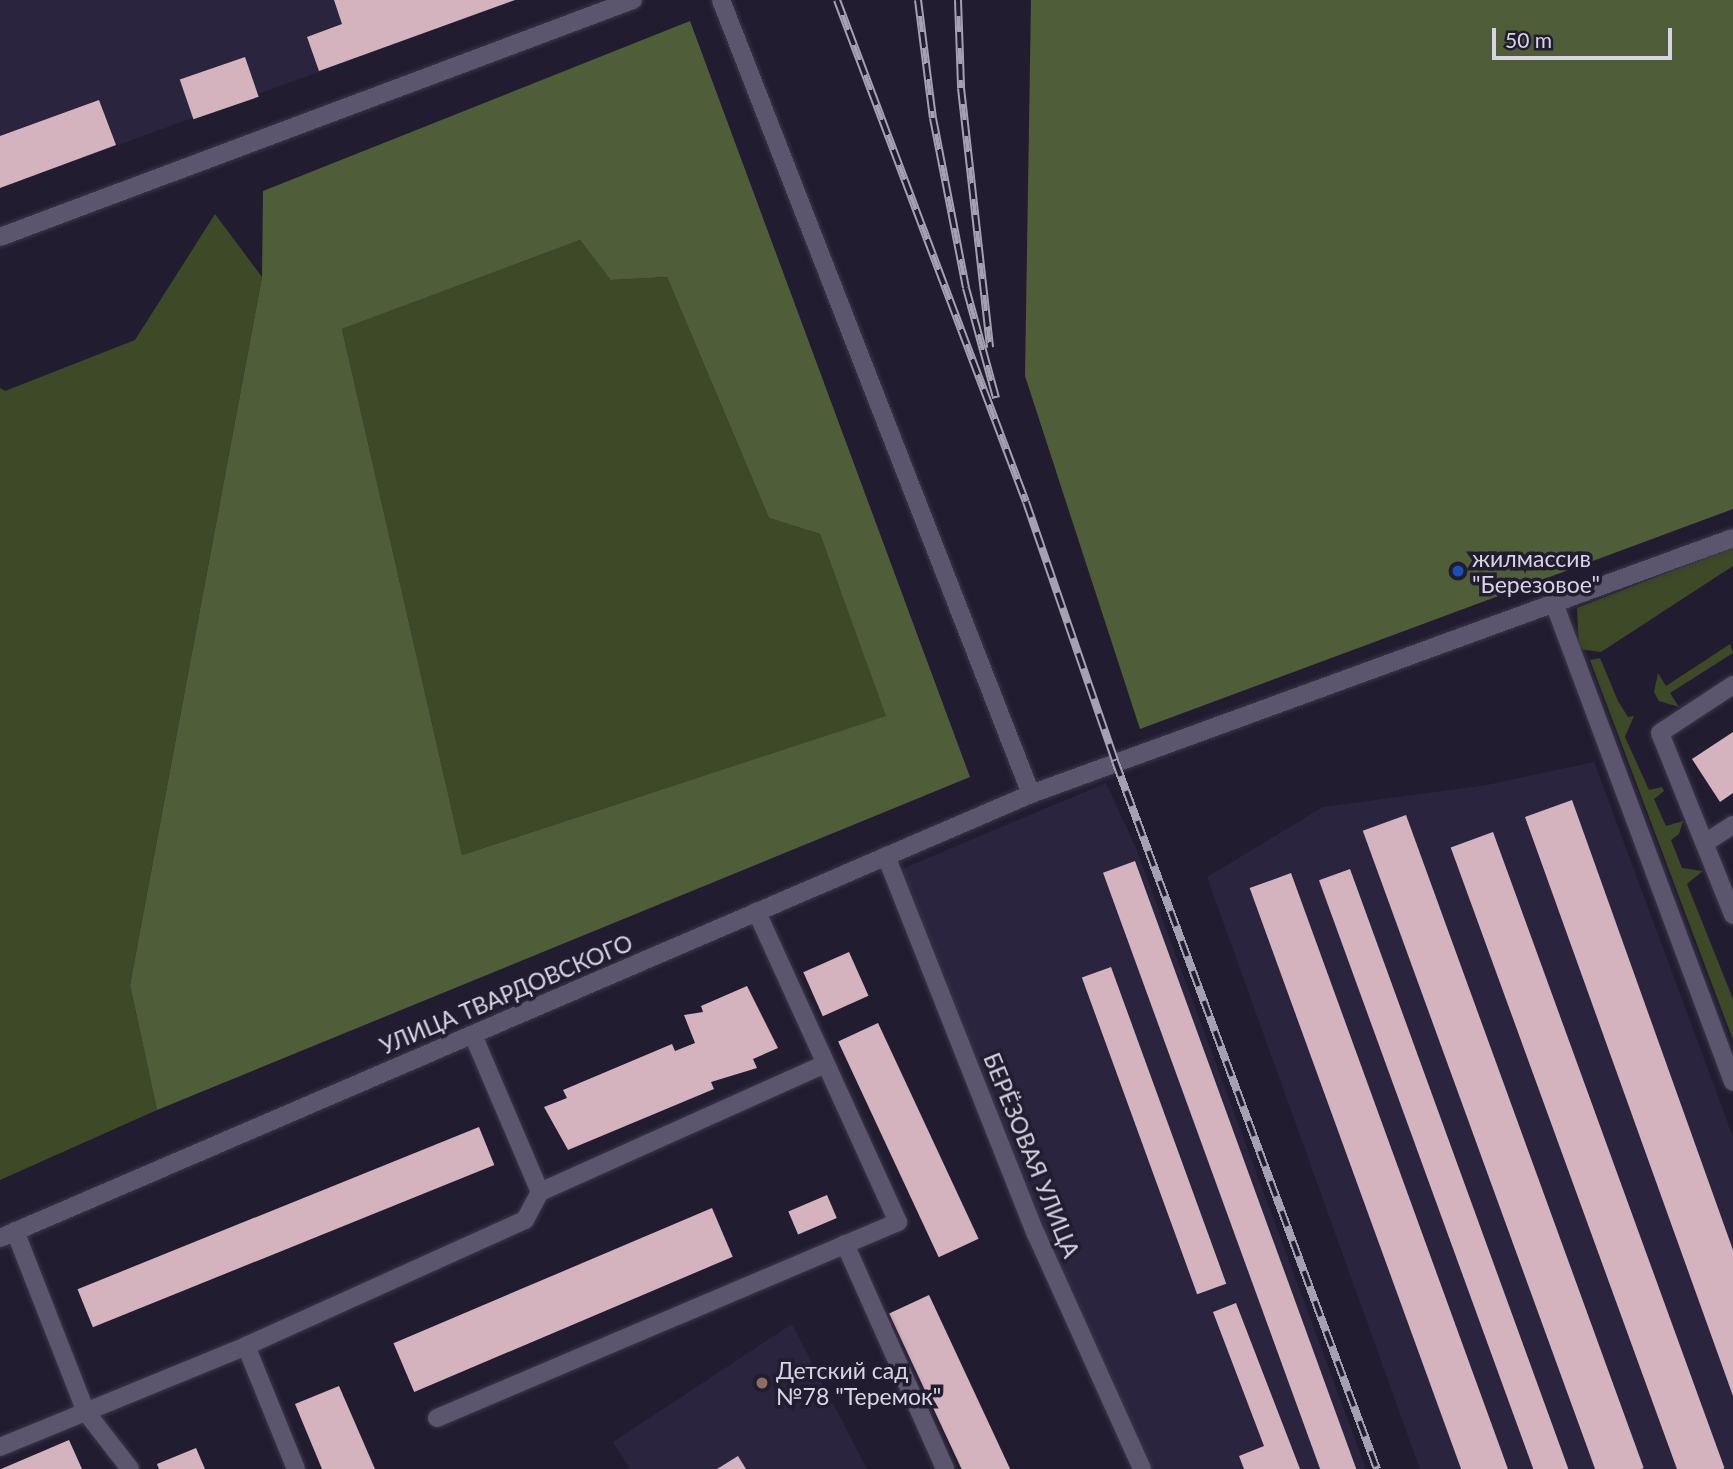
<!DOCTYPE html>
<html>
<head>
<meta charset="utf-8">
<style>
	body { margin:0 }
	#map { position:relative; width:1733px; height:1469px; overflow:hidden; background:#221c31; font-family:Lato,sans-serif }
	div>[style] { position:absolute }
	.built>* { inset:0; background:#2b243e }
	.green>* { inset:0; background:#3d4927 }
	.forest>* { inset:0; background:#505d39 }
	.building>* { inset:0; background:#d4b3bf; transform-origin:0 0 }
	.roads { filter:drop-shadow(0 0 2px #3c3749) drop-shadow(0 0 2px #3c3749) }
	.minor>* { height:18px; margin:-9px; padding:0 9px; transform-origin:9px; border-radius:9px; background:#5b556e }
	.rail>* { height:8px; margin-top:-4px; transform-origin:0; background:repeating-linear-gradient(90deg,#221c31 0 16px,#a5a1b2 0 32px); box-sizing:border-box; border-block:2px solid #a5a1b2 }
	.dots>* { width:19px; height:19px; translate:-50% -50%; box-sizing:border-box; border:4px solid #221c31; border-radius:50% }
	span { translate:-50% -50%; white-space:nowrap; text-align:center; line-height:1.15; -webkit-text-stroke:7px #221c31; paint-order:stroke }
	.poi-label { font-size:23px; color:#d7d4e3 }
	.left { translate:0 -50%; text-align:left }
	.street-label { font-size:23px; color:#d7d4e3 }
	.scale { position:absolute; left:1492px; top:28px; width:180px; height:32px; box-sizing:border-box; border:4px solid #d7d4e3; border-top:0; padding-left:9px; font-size:21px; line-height:24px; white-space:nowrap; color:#d7d4e3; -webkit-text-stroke:5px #221c31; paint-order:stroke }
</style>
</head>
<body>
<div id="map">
	<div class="built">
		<i style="clip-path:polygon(0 0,516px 0,0 188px)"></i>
		<i style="clip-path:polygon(1594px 762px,1733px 1137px,1733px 1469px,1420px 1469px,1207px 877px,1323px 807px,1487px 785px)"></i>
		<i style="clip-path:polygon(1106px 783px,1136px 848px,1366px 1469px,1152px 1469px,1043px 1231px,902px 869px)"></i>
		<i style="clip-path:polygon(792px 1324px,867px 1469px,630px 1469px,613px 1442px)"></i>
	</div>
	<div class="green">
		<i style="clip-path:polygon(215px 214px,262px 277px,130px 985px,157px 1110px,0 1180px,0 388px,5px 391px,135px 340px)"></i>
		<i style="clip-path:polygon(580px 240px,612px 280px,667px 277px,769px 518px,820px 534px,887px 716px,462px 855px,342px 329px)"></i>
		<i style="clip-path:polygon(1733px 547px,1733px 566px,1601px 652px,1579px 649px,1577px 608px)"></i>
		<i style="clip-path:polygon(1730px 644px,1733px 653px,1670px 693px,1679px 707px,1659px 701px,1654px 692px,1658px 673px,1666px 686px)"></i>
		<i style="clip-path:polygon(1600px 658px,1618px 701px,1628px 717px,1634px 716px,1625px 737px,1649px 790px,1662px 787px,1664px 791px,1654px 799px,1666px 826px,1683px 821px,1679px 834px,1671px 840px,1682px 868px,1703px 871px,1687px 884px,1733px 999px,1733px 1040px,1590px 660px)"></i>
	</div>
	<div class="forest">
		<i style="clip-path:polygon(1031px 0,1733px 0,1733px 509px,1140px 729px,1025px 376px)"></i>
		<i style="clip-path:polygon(evenodd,690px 21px,970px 777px,157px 1110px,130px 985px,262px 277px,263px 191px,690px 21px,580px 240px,611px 280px,667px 277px,769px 518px,820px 534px,886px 716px,462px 855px,342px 329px,580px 240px)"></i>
	</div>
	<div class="building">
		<i style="clip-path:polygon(334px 0,515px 0,319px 71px,307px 37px,342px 24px)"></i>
		<i style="left:245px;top:57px;width:42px;height:69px;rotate:71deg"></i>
		<i style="clip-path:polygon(99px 100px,116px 145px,0 188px,0 136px)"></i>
		<i style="clip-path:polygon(1733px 732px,1733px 793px,1720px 802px,1692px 759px)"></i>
		<i style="clip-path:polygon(1572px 800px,1733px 1250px,1733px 1396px,1525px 817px)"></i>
		<i style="left:1406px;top:815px;width:695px;height:46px;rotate:70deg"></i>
		<i style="left:1493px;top:832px;width:677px;height:45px;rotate:70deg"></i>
		<i style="left:1135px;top:861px;width:649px;height:34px;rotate:70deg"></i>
		<i style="left:1350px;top:869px;width:639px;height:33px;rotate:70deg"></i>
		<i style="left:1291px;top:873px;width:634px;height:44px;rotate:70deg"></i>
		<i style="left:849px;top:952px;width:48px;height:50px;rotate:66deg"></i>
		<i style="left:1111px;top:967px;width:337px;height:31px;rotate:70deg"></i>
		<i style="clip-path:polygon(747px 986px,778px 1048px,753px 1059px,757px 1068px,711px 1082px,714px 1089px,568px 1150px,544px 1107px,567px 1098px,563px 1090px,672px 1044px,675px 1051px,695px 1043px,684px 1015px,703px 1012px,701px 1006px)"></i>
		<i style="left:878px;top:1023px;width:238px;height:44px;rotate:65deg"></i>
		<i style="left:479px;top:1127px;width:41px;height:433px;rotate:68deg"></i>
		<i style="left:827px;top:1195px;width:25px;height:42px;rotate:67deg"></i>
		<i style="left:712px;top:1208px;width:53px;height:346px;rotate:67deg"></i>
		<i style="left:929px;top:1295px;width:192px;height:44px;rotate:65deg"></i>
		<i style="clip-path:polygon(1236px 1303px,1300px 1469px,1244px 1469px,1239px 1456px,1264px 1446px,1213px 1312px)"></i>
		<i style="clip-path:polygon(339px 1386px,375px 1469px,322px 1469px,295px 1404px)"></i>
		<i style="clip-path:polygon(69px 1440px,82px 1469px,1px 1469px)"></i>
		<i style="clip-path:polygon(196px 1448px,205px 1469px,159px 1469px,157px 1464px)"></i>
		<i style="clip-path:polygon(738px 1456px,746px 1469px,717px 1469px)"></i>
	</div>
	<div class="roads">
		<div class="minor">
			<i style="left:721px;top:0;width:852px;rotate:68.67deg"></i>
			<i style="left:0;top:237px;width:676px;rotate:-20.53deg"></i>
			<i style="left:1554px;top:603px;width:511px;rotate:69.51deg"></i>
			<i style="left:1733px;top:685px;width:87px;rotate:146.7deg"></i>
			<i style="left:1660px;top:733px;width:196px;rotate:68.1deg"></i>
			<i style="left:1705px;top:843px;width:33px;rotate:-33deg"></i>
			<i style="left:886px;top:856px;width:407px;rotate:68.4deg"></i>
			<i style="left:1036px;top:1234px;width:258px;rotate:65.7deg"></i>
			<i style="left:473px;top:1035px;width:171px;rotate:66.9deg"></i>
			<i style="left:540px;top:1192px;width:310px;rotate:-24.2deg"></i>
			<i style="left:15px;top:1231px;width:194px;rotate:68.6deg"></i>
			<i style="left:86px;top:1412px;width:72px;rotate:52.3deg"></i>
			<i style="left:0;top:1238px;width:1123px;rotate:-23.3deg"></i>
			<i style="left:1031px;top:794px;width:747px;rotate:-20.04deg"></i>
			<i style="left:845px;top:1244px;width:246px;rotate:66deg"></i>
			<i style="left:246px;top:1346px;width:133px;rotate:67.9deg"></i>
			<i style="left:437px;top:1418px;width:501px;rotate:-23.03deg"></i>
			<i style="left:898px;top:1222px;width:341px;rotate:-114.5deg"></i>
			<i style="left:0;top:1447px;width:266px;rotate:-22.3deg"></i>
			<i style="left:246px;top:1346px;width:306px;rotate:-24.3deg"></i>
			<i style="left:525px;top:1220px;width:32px;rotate:-62deg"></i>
		</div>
	</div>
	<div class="rail">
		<i style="left:837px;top:0;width:536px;rotate:69.37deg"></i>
		<i style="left:1026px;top:502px;width:274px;rotate:71deg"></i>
		<i style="left:1115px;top:761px;width:755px;rotate:69.69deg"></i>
		<i style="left:918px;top:0;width:119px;rotate:82.8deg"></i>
		<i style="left:933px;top:118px;width:173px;rotate:79deg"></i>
		<i style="left:966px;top:288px;width:114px;rotate:74.7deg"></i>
		<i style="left:958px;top:0;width:88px;rotate:88deg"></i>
		<i style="left:961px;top:88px;width:261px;rotate:83.6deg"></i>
	</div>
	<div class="dots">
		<i style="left:1458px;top:571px;background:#1a4fb4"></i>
		<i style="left:762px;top:1383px;background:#8d6e63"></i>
	</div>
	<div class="poi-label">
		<span class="left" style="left:1472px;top:571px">жилмассив<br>"Березовое"</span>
		<span class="left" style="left:776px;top:1383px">Детский сад<br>№78 "Теремок"</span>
	</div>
	<div class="street-label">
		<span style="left:506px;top:994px;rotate:-23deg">УЛИЦА ТВАРДОВСКОГО</span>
		<span style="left:1032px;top:1155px;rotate:68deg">БЕРЁЗОВАЯ УЛИЦА</span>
	</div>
	<div class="scale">50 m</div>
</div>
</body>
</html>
